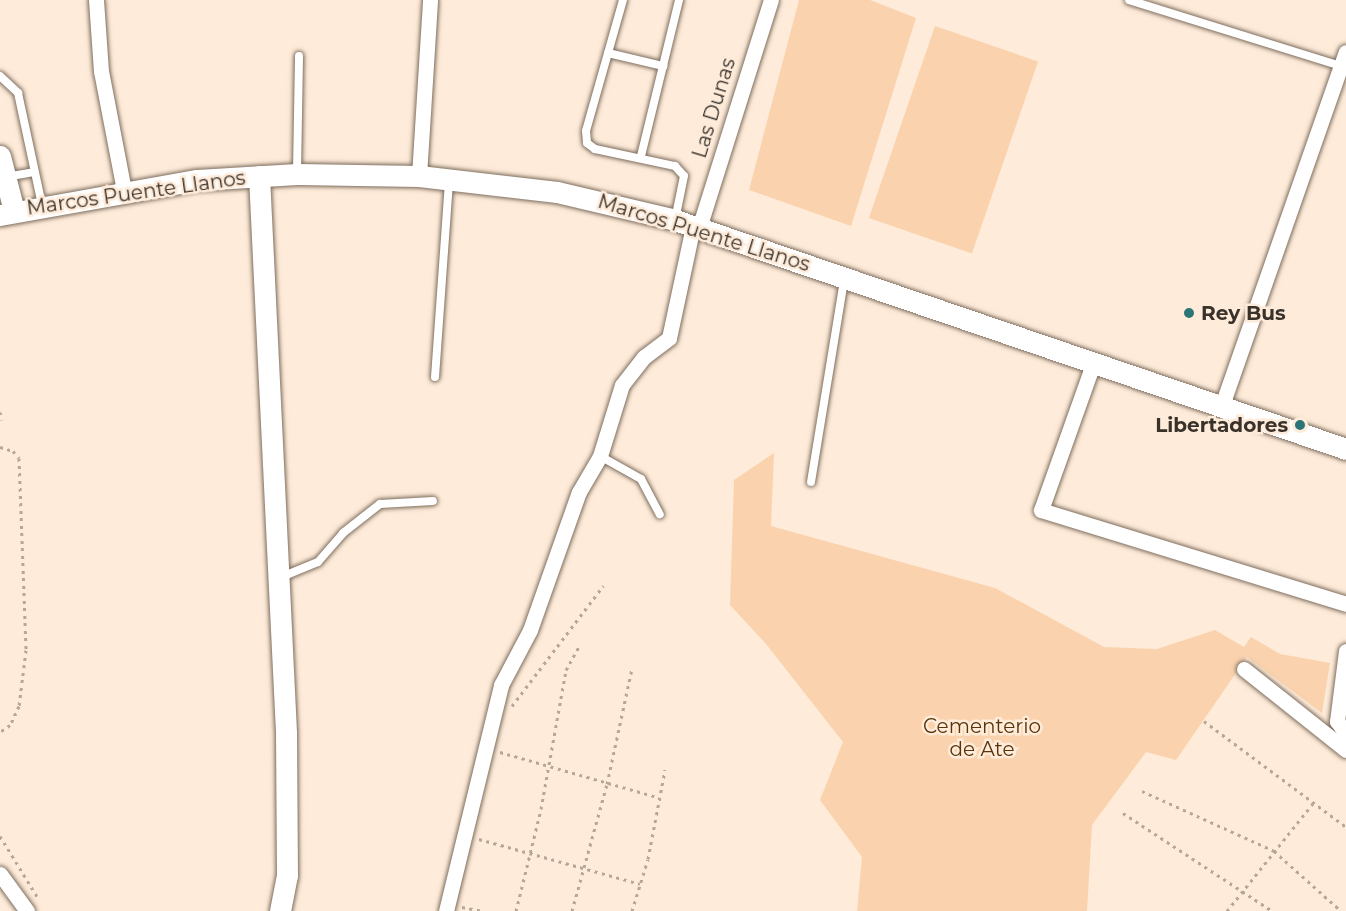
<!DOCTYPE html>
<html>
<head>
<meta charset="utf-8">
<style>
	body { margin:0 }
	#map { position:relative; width:1346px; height:911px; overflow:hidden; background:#feebd9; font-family:Montserrat,sans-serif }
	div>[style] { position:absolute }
	.green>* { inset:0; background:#fad3ae; transform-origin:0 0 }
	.path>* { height:3px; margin-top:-1.5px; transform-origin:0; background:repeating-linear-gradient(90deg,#b5a799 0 3px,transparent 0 7.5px) }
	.roads { filter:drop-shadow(0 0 2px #7e6d5e) drop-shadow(0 0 2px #7e6d5e) }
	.lane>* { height:8px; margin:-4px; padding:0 4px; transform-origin:4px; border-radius:4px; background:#fff }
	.street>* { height:15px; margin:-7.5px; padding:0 7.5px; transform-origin:7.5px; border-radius:7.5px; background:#fff }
	.secondary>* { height:21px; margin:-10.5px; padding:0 10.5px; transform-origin:10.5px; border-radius:10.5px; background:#fff }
	.dots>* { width:16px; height:16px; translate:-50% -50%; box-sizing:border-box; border:3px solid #feebd9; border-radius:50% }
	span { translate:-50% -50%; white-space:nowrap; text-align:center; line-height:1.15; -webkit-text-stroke:5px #feebd9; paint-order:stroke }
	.street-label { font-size:20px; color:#39322b }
	.poi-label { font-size:20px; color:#39322b; font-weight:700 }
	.left { translate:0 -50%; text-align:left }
	.right { translate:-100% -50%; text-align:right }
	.park-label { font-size:20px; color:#5a3408 }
</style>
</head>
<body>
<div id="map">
	<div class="green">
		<i style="clip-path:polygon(799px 0,870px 0,916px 18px,851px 226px,749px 190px)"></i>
		<i style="left:935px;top:26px;width:109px;height:203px;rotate:19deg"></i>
		<i style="clip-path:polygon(774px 453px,771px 526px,995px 588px,1104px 647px,1157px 649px,1215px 630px,1244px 647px,1251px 637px,1280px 654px,1330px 663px,1322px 713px,1247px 657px,1176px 760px,1146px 752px,1092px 825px,1087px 911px,857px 911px,862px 857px,820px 800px,843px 742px,766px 644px,730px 605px,734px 480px)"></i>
	</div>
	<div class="path">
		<i style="left:0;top:412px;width:8px;rotate:76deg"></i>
		<i style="left:0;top:447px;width:14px;rotate:17deg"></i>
		<i style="left:13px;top:451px;width:9px;rotate:49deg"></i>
		<i style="left:19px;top:458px;width:192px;rotate:87.9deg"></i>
		<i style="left:26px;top:650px;width:56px;rotate:97.1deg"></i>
		<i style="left:19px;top:706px;width:21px;rotate:115deg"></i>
		<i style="left:10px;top:725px;width:12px;rotate:145deg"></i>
		<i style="left:512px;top:706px;width:151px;rotate:-52.8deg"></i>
		<i style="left:1204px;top:721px;width:177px;rotate:36.7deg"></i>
		<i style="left:500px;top:752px;width:163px;rotate:16deg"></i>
		<i style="left:1142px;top:791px;width:145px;rotate:24.4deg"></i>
		<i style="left:1274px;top:851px;width:90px;rotate:41.8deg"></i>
		<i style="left:1123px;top:813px;width:178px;rotate:33.3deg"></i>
		<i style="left:0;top:836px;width:73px;rotate:58.5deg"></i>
		<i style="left:479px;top:839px;width:167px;rotate:15.6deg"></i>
		<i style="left:462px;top:907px;width:21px;rotate:11deg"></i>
		<i style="left:516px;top:911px;width:105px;rotate:-76.2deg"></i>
		<i style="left:541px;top:809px;width:141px;rotate:-79.8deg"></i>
		<i style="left:566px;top:670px;width:29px;rotate:-61deg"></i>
		<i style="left:572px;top:911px;width:132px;rotate:-74.6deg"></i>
		<i style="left:607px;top:784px;width:119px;rotate:-77.8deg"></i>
		<i style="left:632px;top:911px;width:54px;rotate:-72.9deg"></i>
		<i style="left:648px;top:859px;width:91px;rotate:-79.2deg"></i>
		<i style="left:1227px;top:911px;width:139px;rotate:-51.4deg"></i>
	</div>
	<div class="roads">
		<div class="lane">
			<i style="left:623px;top:0;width:136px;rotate:105.8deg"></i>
			<i style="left:586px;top:131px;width:12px;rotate:85deg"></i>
			<i style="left:587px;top:143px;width:10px;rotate:37deg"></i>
			<i style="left:595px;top:149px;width:82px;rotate:12deg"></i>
			<i style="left:675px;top:166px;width:13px;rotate:48deg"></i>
			<i style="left:684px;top:176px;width:45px;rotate:101.6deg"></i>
			<i style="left:1129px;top:0;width:222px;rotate:17.3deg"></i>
			<i style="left:608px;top:53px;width:57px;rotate:13.3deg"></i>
			<i style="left:0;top:76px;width:25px;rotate:43deg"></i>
			<i style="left:18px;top:93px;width:115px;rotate:77.9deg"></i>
			<i style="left:641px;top:156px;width:161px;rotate:-76.3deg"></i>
			<i style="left:297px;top:172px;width:116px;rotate:-89deg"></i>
			<i style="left:6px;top:177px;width:28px;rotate:-10deg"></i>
			<i style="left:435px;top:377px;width:197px;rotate:-85.9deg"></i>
			<i style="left:600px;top:456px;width:47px;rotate:29.3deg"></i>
			<i style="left:641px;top:479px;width:40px;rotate:62deg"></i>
			<i style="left:811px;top:482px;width:204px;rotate:-80.7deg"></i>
			<i style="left:279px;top:578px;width:42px;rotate:-22.3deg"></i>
			<i style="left:318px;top:562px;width:38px;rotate:-49deg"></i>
			<i style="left:343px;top:533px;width:47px;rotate:-38.1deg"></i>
			<i style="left:380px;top:504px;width:53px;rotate:-3.2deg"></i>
		</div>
		<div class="street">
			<i style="left:96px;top:0;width:71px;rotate:86deg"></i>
			<i style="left:101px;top:71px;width:122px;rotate:79.1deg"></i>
			<i style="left:419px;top:176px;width:176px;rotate:-86.4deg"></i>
			<i style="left:699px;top:228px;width:239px;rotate:-72.5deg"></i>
			<i style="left:1093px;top:364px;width:155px;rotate:109.6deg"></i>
			<i style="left:1041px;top:510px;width:319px;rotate:17.1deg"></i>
			<i style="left:1221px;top:408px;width:377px;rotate:-70.7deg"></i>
			<i style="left:1346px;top:651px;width:71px;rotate:97.3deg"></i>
			<i style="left:1337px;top:721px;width:16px;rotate:55deg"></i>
			<i style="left:1244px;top:669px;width:130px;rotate:38.5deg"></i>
			<i style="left:0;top:874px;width:46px;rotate:53.9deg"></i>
			<i style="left:446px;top:911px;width:233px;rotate:-76.3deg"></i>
			<i style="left:501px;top:685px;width:62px;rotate:-62.2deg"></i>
			<i style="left:530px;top:630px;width:146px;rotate:-70.5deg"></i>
			<i style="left:579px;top:492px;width:42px;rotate:-59.7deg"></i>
			<i style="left:600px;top:456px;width:74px;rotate:-72.8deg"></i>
			<i style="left:622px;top:385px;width:36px;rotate:-52deg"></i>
			<i style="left:644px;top:357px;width:31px;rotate:-37deg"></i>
			<i style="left:669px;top:338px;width:115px;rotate:-77.9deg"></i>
		</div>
		<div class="secondary">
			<i style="left:0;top:156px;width:57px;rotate:75.7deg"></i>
			<i style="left:259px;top:176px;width:558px;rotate:87.22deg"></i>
			<i style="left:286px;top:733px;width:142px;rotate:89.6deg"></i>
			<i style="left:287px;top:875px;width:37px;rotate:101deg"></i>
			<i style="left:0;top:215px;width:200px;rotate:-10.1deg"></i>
			<i style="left:197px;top:180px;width:100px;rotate:-3.4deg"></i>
			<i style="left:297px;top:174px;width:122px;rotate:0.9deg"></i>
			<i style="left:419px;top:176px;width:139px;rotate:6.6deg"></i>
			<i style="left:557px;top:192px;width:121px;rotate:13.3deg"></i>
			<i style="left:675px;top:220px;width:709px;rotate:18.84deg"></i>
		</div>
	</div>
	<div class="dots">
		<i style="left:1189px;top:313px;background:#2b7577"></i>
		<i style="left:1300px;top:425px;background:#2b7577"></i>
	</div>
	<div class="street-label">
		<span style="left:714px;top:108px;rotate:-73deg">Las Dunas</span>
		<span style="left:136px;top:193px;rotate:-8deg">Marcos Puente Llanos</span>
		<span style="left:704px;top:233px;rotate:17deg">Marcos Puente Llanos</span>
	</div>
	<div class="poi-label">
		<span class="left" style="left:1201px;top:313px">Rey Bus</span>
		<span class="right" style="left:1288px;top:425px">Libertadores</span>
	</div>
	<div class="park-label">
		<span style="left:982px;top:738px">Cementerio<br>de Ate</span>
	</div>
</div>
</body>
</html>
